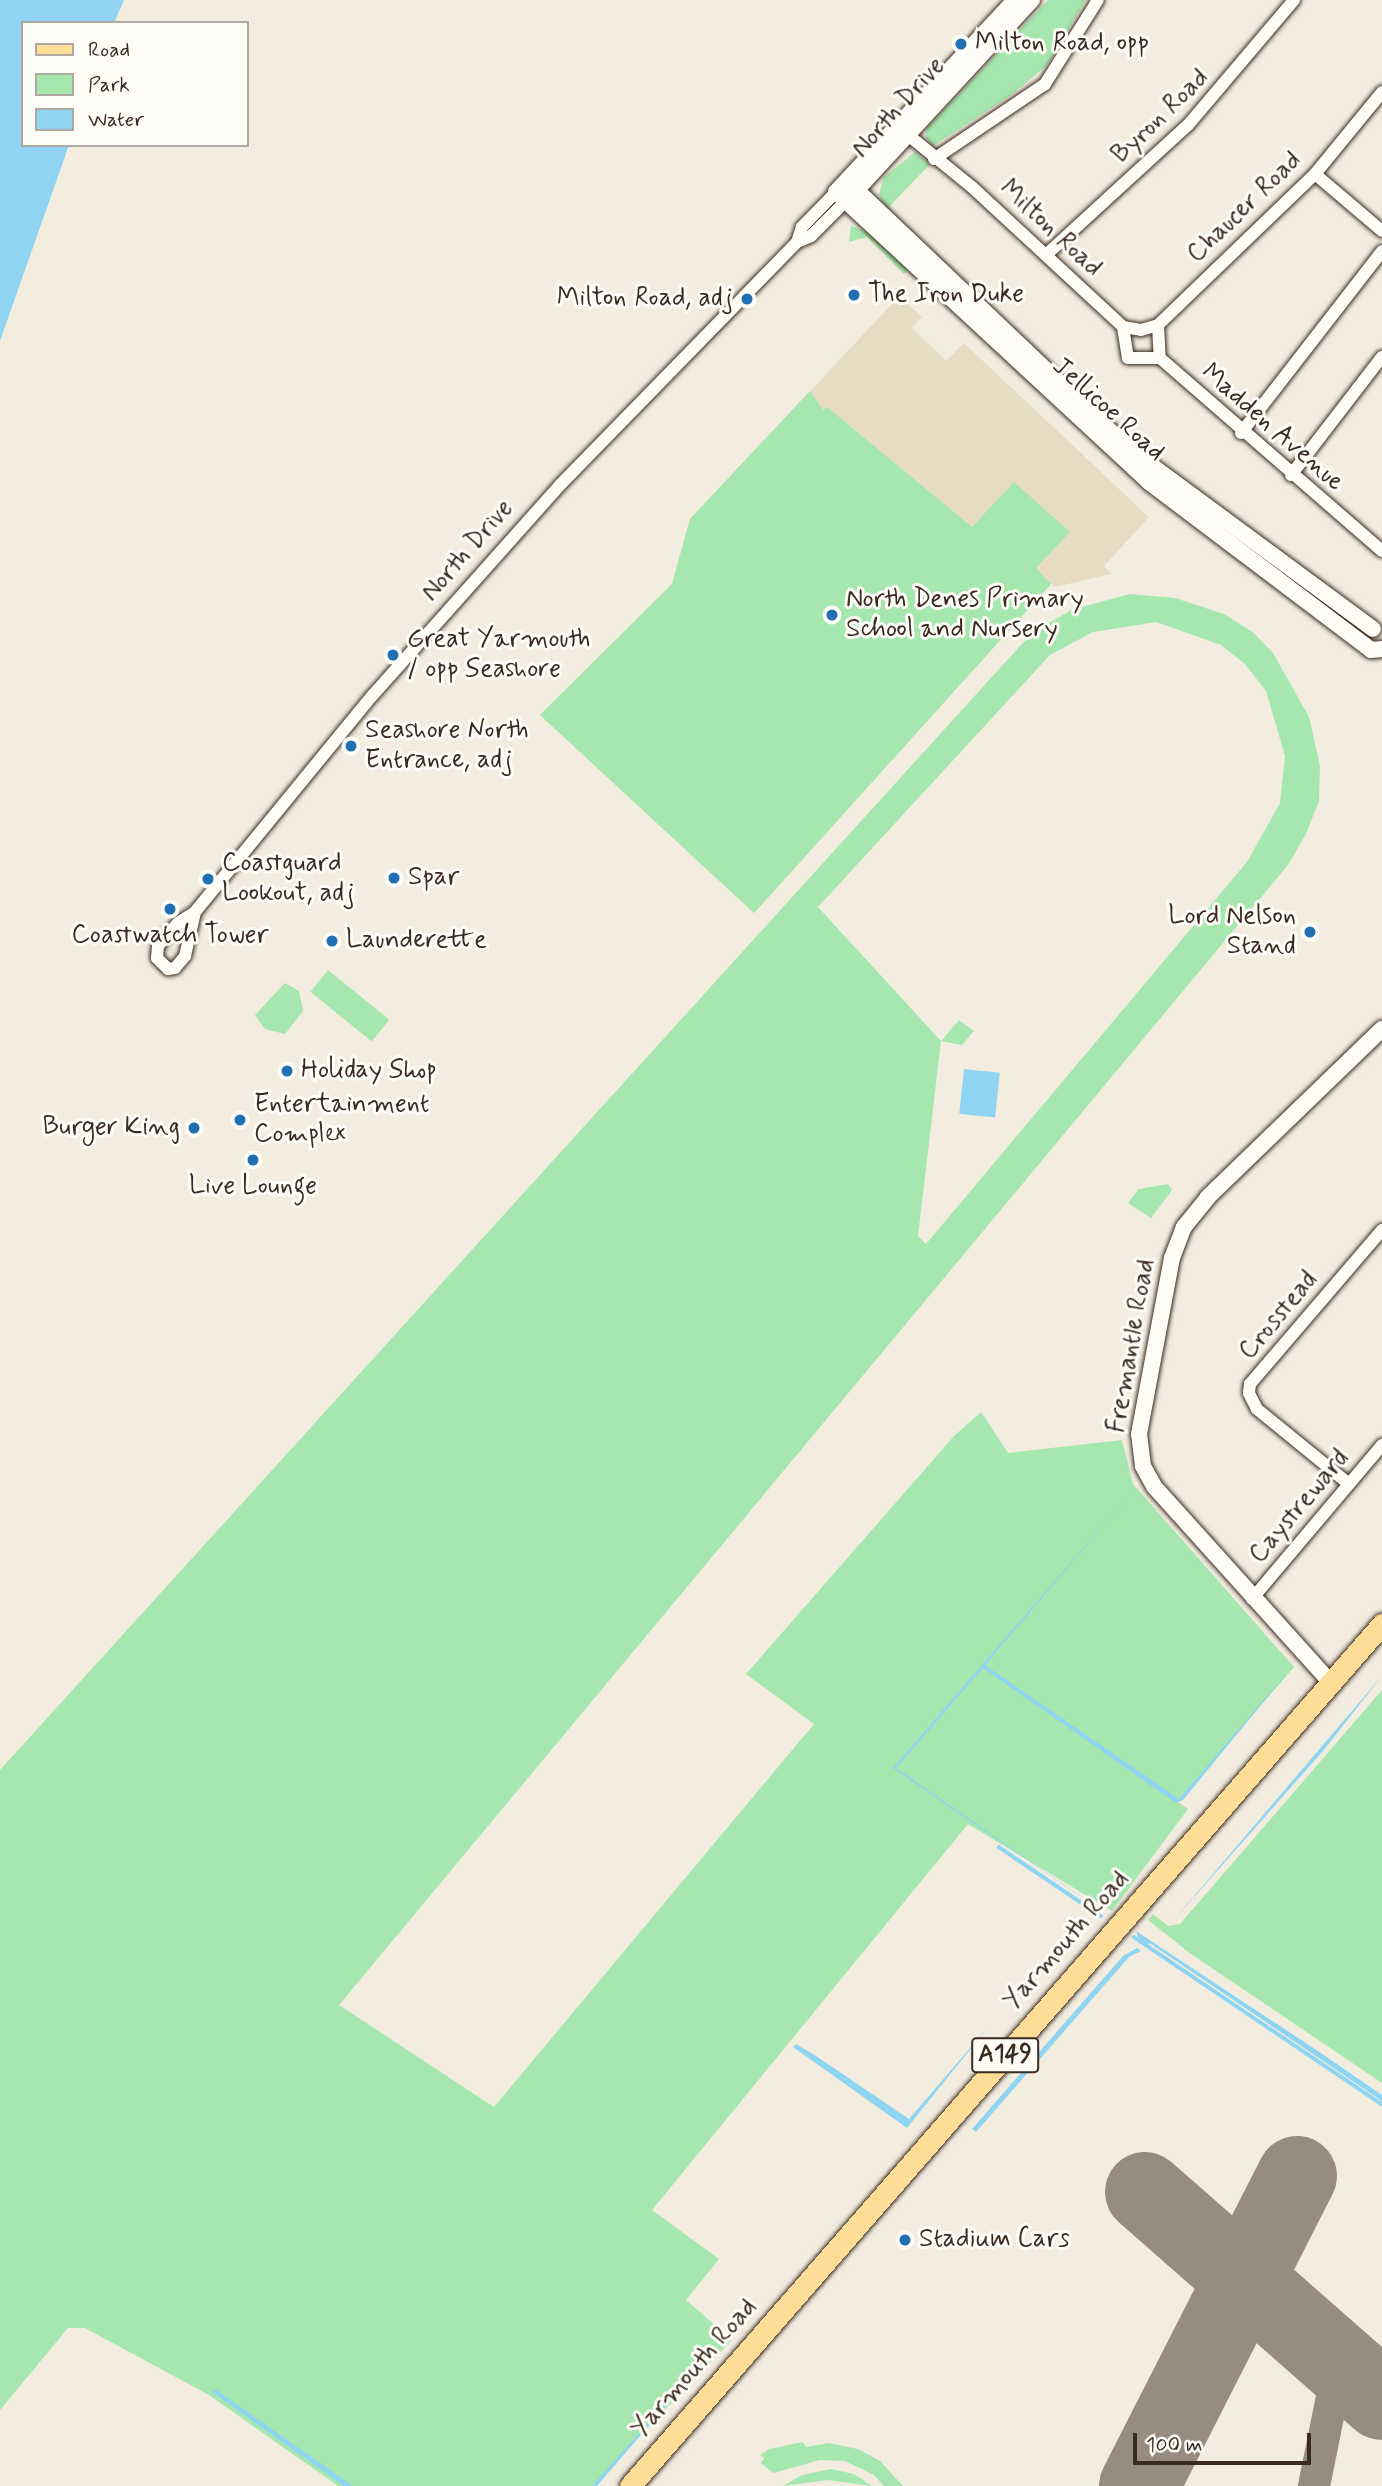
<!DOCTYPE html>
<html>
<head>
<meta charset="utf-8">
<style>
	body { margin:0 }
	#map { position:relative; width:1382px; height:2486px; overflow:hidden; background:#f3ede0; font-family:Mynerve,sans-serif }
	div>[style] { position:absolute }
	.built>* { inset:0; background:#e8dbc4 }
	.green>* { inset:0; background:#a6e7b0; transform-origin:0 0 }
	.water>* { inset:0; background:#8fd4f1; transform-origin:0 0 }
	.stream>* { height:3.5px; margin:-1.75px; padding:0 1.75px; transform-origin:1.75px; border-radius:1.75px; background:#8fd4f1 }
	.taxiway>* { height:32px; margin:-16px; padding:0 16px; transform-origin:16px; border-radius:16px; background:#978c7f }
	.runway>* { height:80px; margin:-40px; padding:0 40px; transform-origin:40px; border-radius:40px; background:#978c7f }
	.roads { filter:drop-shadow(0 0 2px #3b2a1e) drop-shadow(0 0 2px #3b2a1e) }
	.minor>* { height:12px; margin:-6px; padding:0 6px; transform-origin:6px; border-radius:6px; background:#fdfcf7 }
	.tertiary>* { height:16px; margin:-8px; padding:0 8px; transform-origin:8px; border-radius:8px; background:#fdfcf7 }
	.primary>* { height:21px; margin:-10.5px; padding:0 10.5px; transform-origin:10.5px; border-radius:10.5px; background:#fedd96 }
	.dots>* { width:19px; height:19px; translate:-50% -50%; box-sizing:border-box; border:4px solid #fdfcf7; border-radius:50% }
	span { translate:-50% -50%; white-space:nowrap; text-align:center; line-height:1.15; -webkit-text-stroke:6px #fdfcf7; paint-order:stroke }
	.shield-label span { padding:2px 5px; background:#fdfcf7; border:2px solid; border-radius:5px; -webkit-text-stroke-width:0 }
	.shield-label { font-size:24px; color:#3b2a1e; font-weight:700 }
	.poi-label { font-size:26px; color:#3b2a1e }
	.left { translate:0 -50%; text-align:left }
	.right { translate:-100% -50%; text-align:right }
	.street-label { font-size:26px; color:#3b2a1e }
	.legend { position:absolute; left:21px; top:21px; width:228px; height:126px; box-sizing:border-box; background:#fdfcf7; border:2px solid #afa8a0; margin:0; padding:9px 12px; list-style:none; font-size:21px; color:#3b2a1e }
	.legend li { display:flex; align-items:center; gap:14px; height:35px }
	.legend b { width:35px; border:2px solid #afa8a0 }
	.scale { position:absolute; left:1133px; top:2433px; width:178px; height:32px; box-sizing:border-box; border:4px solid #3b2a1e; border-top:0; padding-left:9px; font-size:21px; line-height:24px; white-space:nowrap; color:#3b2a1e; -webkit-text-stroke:5px #fdfcf7; paint-order:stroke }
</style>
</head>
<body>
<div id="map">
	<div class="built">
		<div style="clip-path:polygon(906px 302px,922px 317px,912px 328px,946px 361px,964px 343px,1149px 517px,1104px 566px,1111px 574px,1055px 587px,1051px 584px,754px 913px,540px 715px,672px 584px,690px 519px,892px 304px)"></div>
	</div>
	<div class="green">
		<div style="clip-path:polygon(1048px 0,1086px 0,1046px 66px,1014px 93px,933px 146px,926px 138px,926px 129px)"></div>
		<div style="clip-path:polygon(915px 152px,930px 164px,887px 209px,879px 195px,883px 178px)"></div>
		<div style="clip-path:polygon(851px 226px,869px 232px,908px 270px,904px 274px,867px 237px,849px 242px)"></div>
		<div style="clip-path:polygon(810px 391px,823px 410px,827px 407px,972px 527px,1014px 482px,1070px 532px,1036px 568px,1051px 584px,754px 913px,540px 715px,672px 584px,690px 519px)"></div>
		<div style="clip-path:polygon(evenodd,1130px 594px,1175px 598px,1224px 614px,1254px 633px,1273px 653px,1309px 717px,1320px 766px,1319px 801px,1306px 834px,1288px 865px,339px 2005px,494px 2107px,814px 1724px,746px 1674px,954px 1436px,981px 1412px,1008px 1453px,1122px 1440px,1133px 1484px,1294px 1667px,1178px 1802px,1188px 1809px,1112px 1911px,968px 1824px,652px 2210px,719px 2259px,686px 2300px,732px 2340px,592px 2486px,338px 2486px,209px 2395px,85px 2328px,68px 2328px,0 2410px,0 1770px,1020px 646px,1039px 628px,1074px 609px,1130px 594px,1156px 622px,1221px 645px,1245px 664px,1266px 691px,1285px 756px,1280px 803px,1247px 862px,926px 1244px,918px 1236px,941px 1041px,962px 1045px,974px 1031px,959px 1020px,941px 1041px,818px 907px,1050px 655px,1093px 632px,1156px 622px)"></div>
		<div style="left:328px;top:970px;width:79px;height:28px;rotate:39deg"></div>
		<div style="clip-path:polygon(285px 983px,299px 991px,303px 1011px,285px 1034px,265px 1029px,255px 1015px)"></div>
		<div style="clip-path:polygon(1168px 1184px,1172px 1190px,1151px 1218px,1128px 1203px,1139px 1189px)"></div>
		<div style="clip-path:polygon(1382px 1690px,1382px 2083px,1191px 1954px,1148px 1920px,1153px 1914px,1168px 1926px,1180px 1924px)"></div>
		<div style="clip-path:polygon(803px 2442px,806px 2447px,829px 2443px,858px 2449px,880px 2461px,903px 2486px,884px 2486px,874px 2475px,845px 2461px,820px 2460px,773px 2473px,761px 2463px,764px 2458px,760px 2455px,769px 2449px)"></div>
		<div style="clip-path:polygon(831px 2469px,854px 2474px,872px 2486px,828px 2480px,783px 2486px,802px 2475px)"></div>
	</div>
	<div class="water">
		<div style="clip-path:polygon(0 0,124px 0,114px 23px,23px 23px,23px 145px,69px 145px,0 341px)"></div>
		<div style="left:964px;top:1069px;width:36px;height:45px;rotate:6deg"></div>
		<div style="clip-path:polygon(1136px 1487px,985px 1665px,1179px 1799px,1292px 1667px,1183px 1800px,1176px 1803px,983px 1668px,896px 1768px,1109px 1916px,893px 1768px)"></div>
		<div style="clip-path:polygon(1382px 1676px,1323px 1751px,1172px 1922px,1322px 1746px)"></div>
		<div style="clip-path:polygon(1136px 1931px,1318px 2051px,1382px 2095px,1382px 2101px,1151px 1944px,1140px 1943px)"></div>
		<div style="clip-path:polygon(1137px 1948px,1141px 1951px,1129px 1957px,976px 2132px,972px 2129px,1123px 1956px)"></div>
		<div style="clip-path:polygon(989px 2026px,907px 2128px,793px 2047px,796px 2044px,816px 2056px,909px 2119px)"></div>
		<div style="clip-path:polygon(723px 2339px,597px 2486px,592px 2486px,610px 2466px)"></div>
		<div style="clip-path:polygon(215px 2389px,353px 2486px,344px 2486px,212px 2392px)"></div>
	</div>
	<div class="stream">
		<div style="left:999px;top:1847px;width:123px;rotate:34.1deg"></div>
		<div style="left:1134px;top:1937px;width:299px;rotate:34deg"></div>
	</div>
	<div class="taxiway">
		<div style="left:1314px;top:2486px;width:126px;rotate:-78.6deg"></div>
	</div>
	<div class="runway">
		<div style="left:1145px;top:2192px;width:315px;rotate:41.3deg"></div>
		<div style="left:1139px;top:2486px;width:348px;rotate:-63deg"></div>
	</div>
	<div class="roads">
		<div class="minor">
			<div style="left:902px;top:130px;width:90px;rotate:39.2deg"></div>
			<div style="left:972px;top:187px;width:206px;rotate:42.8deg"></div>
			<div style="left:1123px;top:327px;width:31px;rotate:81deg"></div>
			<div style="left:1128px;top:358px;width:32px"></div>
			<div style="left:934px;top:159px;width:134px;rotate:-34deg"></div>
			<div style="left:1045px;top:84px;width:99px;rotate:-57.8deg"></div>
			<div style="left:1315px;top:174px;width:88px;rotate:40.4deg"></div>
			<div style="left:797px;top:242px;width:15px;rotate:-23deg"></div>
			<div style="left:811px;top:236px;width:49px;rotate:-45deg"></div>
			<div style="left:1047px;top:254px;width:191px;rotate:-42.5deg"></div>
			<div style="left:1188px;top:125px;width:164px;rotate:-49.7deg"></div>
			<div style="left:1158px;top:325px;width:33px;rotate:87deg"></div>
			<div style="left:1160px;top:358px;width:294px;rotate:41deg"></div>
			<div style="left:1123px;top:327px;width:18px;rotate:9deg"></div>
			<div style="left:1141px;top:330px;width:18px;rotate:-16deg"></div>
			<div style="left:1158px;top:325px;width:218px;rotate:-43.9deg"></div>
			<div style="left:1315px;top:174px;width:106px;rotate:-50.7deg"></div>
			<div style="left:1241px;top:433px;width:230px;rotate:-52.2deg"></div>
			<div style="left:1291px;top:475px;width:149px;rotate:-52.4deg"></div>
			<div style="left:195px;top:912px;width:20px;rotate:147deg"></div>
			<div style="left:178px;top:923px;width:30px;rotate:131deg"></div>
			<div style="left:158px;top:946px;width:12px;rotate:95deg"></div>
			<div style="left:157px;top:958px;width:16px;rotate:45deg"></div>
			<div style="left:168px;top:969px;width:7px;rotate:-8deg"></div>
			<div style="left:175px;top:968px;width:16px;rotate:-50deg"></div>
			<div style="left:185px;top:956px;width:45px;rotate:-77.2deg"></div>
			<div style="left:195px;top:912px;width:279px;rotate:-50.7deg"></div>
			<div style="left:372px;top:696px;width:283px;rotate:-48.3deg"></div>
			<div style="left:560px;top:485px;width:339px;rotate:-45.7deg"></div>
			<div style="left:797px;top:242px;width:16px;rotate:-72deg"></div>
			<div style="left:802px;top:227px;width:49px;rotate:-45.8deg"></div>
			<div style="left:1349px;top:1484px;width:119px;rotate:-140.8deg"></div>
			<div style="left:1257px;top:1409px;width:18px;rotate:-117deg"></div>
			<div style="left:1249px;top:1393px;width:9px;rotate:-84deg"></div>
			<div style="left:1250px;top:1384px;width:203px;rotate:-49.4deg"></div>
			<div style="left:1252px;top:1599px;width:202px;rotate:-49.8deg"></div>
		</div>
		<div class="tertiary">
			<div style="left:1015px;top:0;width:262px;rotate:133deg"></div>
			<div style="left:836px;top:192px;width:427px;rotate:42.8deg"></div>
			<div style="left:1149px;top:482px;width:278px;rotate:37.1deg"></div>
			<div style="left:1371px;top:650px;width:11px;rotate:-5deg"></div>
			<div style="left:847px;top:181px;width:394px;rotate:43.5deg"></div>
			<div style="left:1133px;top:452px;width:298px;rotate:36.4deg"></div>
			<div style="left:851px;top:196px;width:267px;rotate:-47.3deg"></div>
			<div style="left:1332px;top:1684px;width:266px;rotate:-132deg"></div>
			<div style="left:1154px;top:1486px;width:23px;rotate:-119deg"></div>
			<div style="left:1143px;top:1466px;width:32px;rotate:-97deg"></div>
			<div style="left:1139px;top:1434px;width:179px;rotate:-79.4deg"></div>
			<div style="left:1172px;top:1258px;width:33px;rotate:-69deg"></div>
			<div style="left:1184px;top:1227px;width:38px;rotate:-51deg"></div>
			<div style="left:1208px;top:1197px;width:242px;rotate:-44deg"></div>
		</div>
		<div class="primary">
			<div style="left:630px;top:2486px;width:1144px;rotate:-48.9deg"></div>
		</div>
	</div>
	<div class="dots">
		<div style="left:961px;top:44px;background:#1f6fb2"></div>
		<div style="left:854px;top:295px;background:#1f6fb2"></div>
		<div style="left:747px;top:299px;background:#1f6fb2"></div>
		<div style="left:832px;top:615px;background:#1f6fb2"></div>
		<div style="left:393px;top:655px;background:#1f6fb2"></div>
		<div style="left:351px;top:746px;background:#1f6fb2"></div>
		<div style="left:394px;top:878px;background:#1f6fb2"></div>
		<div style="left:208px;top:879px;background:#1f6fb2"></div>
		<div style="left:170px;top:909px;background:#1f6fb2"></div>
		<div style="left:1310px;top:932px;background:#1f6fb2"></div>
		<div style="left:332px;top:941px;background:#1f6fb2"></div>
		<div style="left:287px;top:1071px;background:#1f6fb2"></div>
		<div style="left:240px;top:1120px;background:#1f6fb2"></div>
		<div style="left:194px;top:1128px;background:#1f6fb2"></div>
		<div style="left:253px;top:1160px;background:#1f6fb2"></div>
		<div style="left:905px;top:2240px;background:#1f6fb2"></div>
	</div>
	<div class="shield-label">
		<span style="left:1005px;top:2055px">A149</span>
	</div>
	<div class="poi-label">
		<span class="left" style="left:975px;top:44px">Milton Road, opp</span>
		<span class="left" style="left:868px;top:295px">The Iron Duke</span>
		<span class="right" style="left:733px;top:299px">Milton Road, adj</span>
		<span class="left" style="left:846px;top:615px">North Denes Primary<br>School and Nursery</span>
		<span class="left" style="left:407px;top:655px">Great Yarmouth<br>/ opp Seashore</span>
		<span class="left" style="left:365px;top:746px">Seashore North<br>Entrance, adj</span>
		<span class="left" style="left:222px;top:879px">Coastguard<br>Lookout, adj</span>
		<span class="left" style="left:408px;top:878px">Spar</span>
		<span class="right" style="left:1296px;top:932px">Lord Nelson<br>Stand</span>
		<span style="left:170px;top:936px">Coastwatch Tower</span>
		<span class="left" style="left:346px;top:941px">Launderette</span>
		<span class="left" style="left:301px;top:1071px">Holiday Shop</span>
		<span class="left" style="left:254px;top:1120px">Entertainment<br>Complex</span>
		<span class="right" style="left:180px;top:1128px">Burger King</span>
		<span style="left:253px;top:1187px">Live Lounge</span>
		<span class="left" style="left:919px;top:2240px">Stadium Cars</span>
	</div>
	<div class="street-label">
		<span style="left:899px;top:108px;rotate:-48deg">North Drive</span>
		<span style="left:1161px;top:117px;rotate:-44deg">Byron Road</span>
		<span style="left:1245px;top:208px;rotate:-44deg">Chaucer Road</span>
		<span style="left:1050px;top:229px;rotate:43deg">Milton Road</span>
		<span style="left:1108px;top:410px;rotate:42deg">Jellicoe Road</span>
		<span style="left:1272px;top:428px;rotate:41deg">Madden Avenue</span>
		<span style="left:468px;top:551px;rotate:-49deg">North Drive</span>
		<span style="left:1279px;top:1316px;rotate:-50deg">Crosstead</span>
		<span style="left:1132px;top:1346px;rotate:-80deg">Fremantle Road</span>
		<span style="left:1300px;top:1507px;rotate:-50deg">Caystreward</span>
		<span style="left:1067px;top:1941px;rotate:-49deg">Yarmouth Road</span>
		<span style="left:695px;top:2369px;rotate:-49deg">Yarmouth Road</span>
	</div>
	<ul class="legend">
	<li><b style="height:9px;background:#fedd96"></b>Road</li>
	<li><b style="height:19px;background:#a6e7b0"></b>Park</li>
	<li><b style="height:19px;background:#8fd4f1"></b>Water</li>
	</ul>
	<div class="scale">100 m</div>
</div>
</body>
</html>
